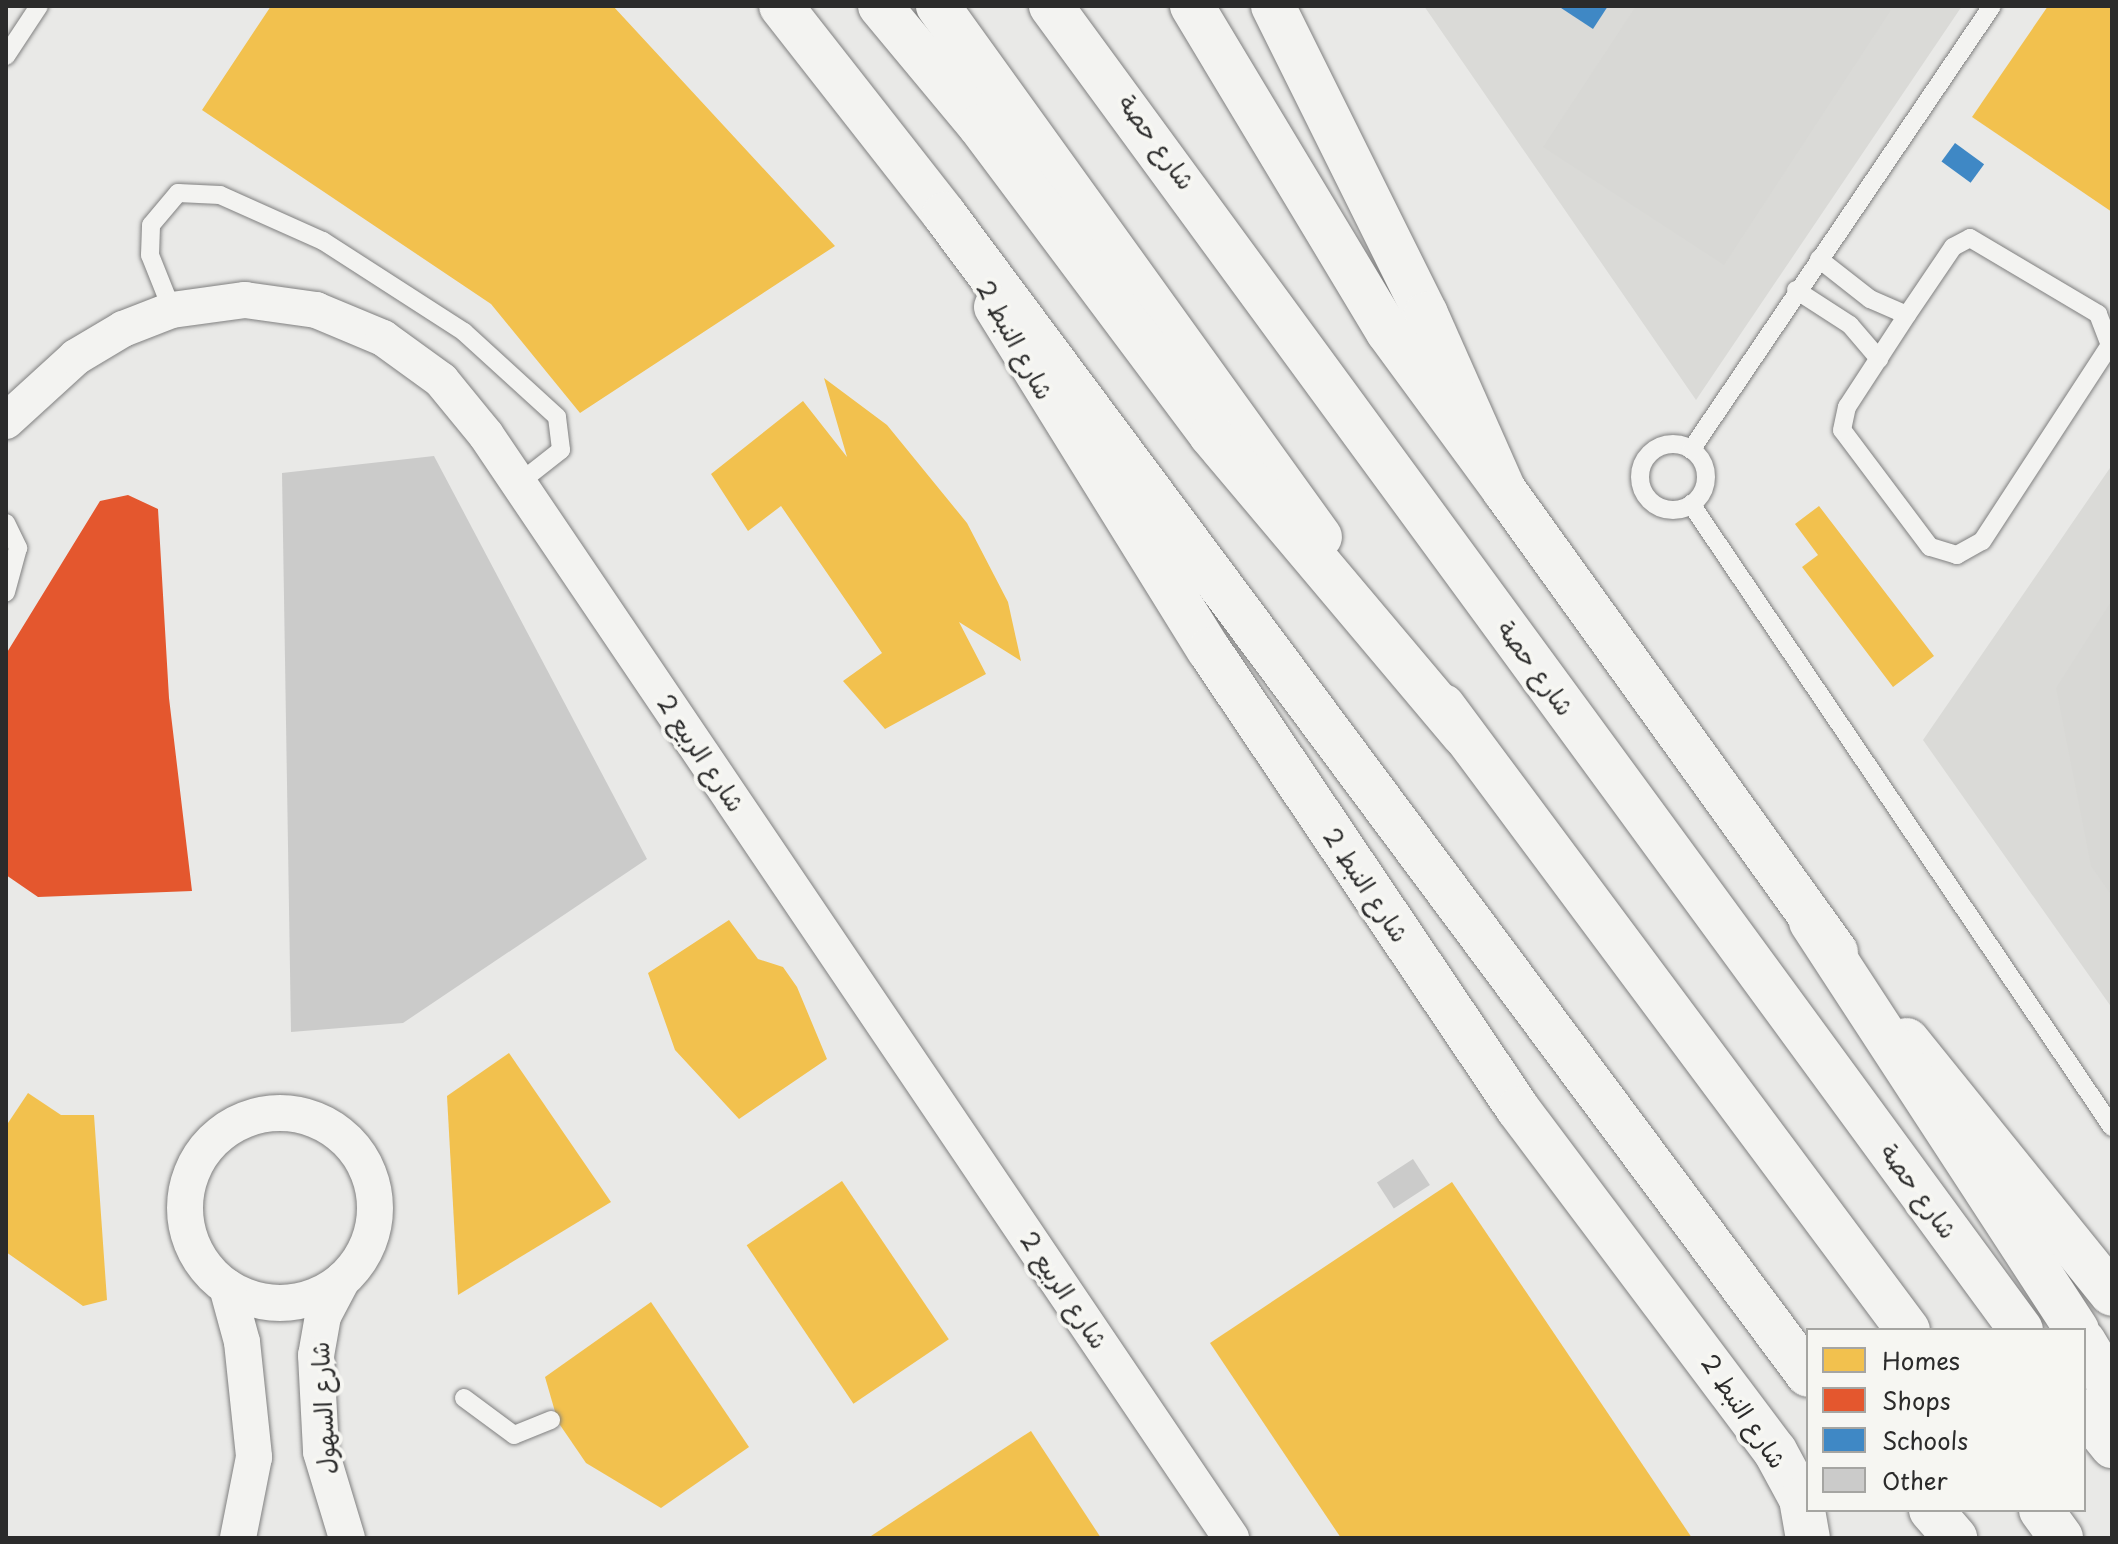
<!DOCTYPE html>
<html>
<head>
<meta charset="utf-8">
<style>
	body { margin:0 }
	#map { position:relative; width:2118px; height:1544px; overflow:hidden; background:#e9e9e7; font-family:"Playpen Sans","Playpen Sans Arabic",sans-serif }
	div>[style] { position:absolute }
	.built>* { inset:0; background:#dadad7 }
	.green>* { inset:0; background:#d8d8d5 }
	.homes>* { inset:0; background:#f2c14e; transform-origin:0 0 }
	.shops>* { inset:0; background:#e4572e }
	.schools>* { inset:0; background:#3f88c5; transform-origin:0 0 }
	.building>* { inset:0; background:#cbcbca; transform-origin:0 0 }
	.roads { filter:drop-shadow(0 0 2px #808080) drop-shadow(0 0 2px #808080) }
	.service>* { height:18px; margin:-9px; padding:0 9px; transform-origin:9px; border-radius:9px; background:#f3f3f1 }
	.service>.ring { margin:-9px; padding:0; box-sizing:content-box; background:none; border:18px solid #f3f3f1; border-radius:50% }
	.minor>* { height:36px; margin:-18px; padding:0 18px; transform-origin:18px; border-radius:18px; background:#f3f3f1 }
	.minor>.ring { margin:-18px; padding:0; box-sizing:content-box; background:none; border:36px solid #f3f3f1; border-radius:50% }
	.tertiary>* { height:44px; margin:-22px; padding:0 22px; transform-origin:22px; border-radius:22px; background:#f3f3f1 }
	.secondary>* { height:44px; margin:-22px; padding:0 22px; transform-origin:22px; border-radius:22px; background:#f3f3f1 }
	.primary>* { height:44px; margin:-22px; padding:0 22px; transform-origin:22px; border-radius:22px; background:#f3f3f1 }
	.motorway>* { height:44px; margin:-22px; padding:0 22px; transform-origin:22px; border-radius:22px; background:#f3f3f1 }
	span { translate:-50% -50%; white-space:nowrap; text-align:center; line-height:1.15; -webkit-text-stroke:8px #f6f6f2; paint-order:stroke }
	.street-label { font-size:24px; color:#2b2b2b }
	.frame { position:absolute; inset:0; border:8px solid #2b2b2b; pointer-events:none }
	.legend { position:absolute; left:1806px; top:1328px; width:280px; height:184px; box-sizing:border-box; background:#f6f6f2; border:2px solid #a5a5a2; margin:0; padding:10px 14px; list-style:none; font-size:24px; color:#2b2b2b }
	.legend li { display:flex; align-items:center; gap:16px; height:40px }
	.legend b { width:40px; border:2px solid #a5a5a2 }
</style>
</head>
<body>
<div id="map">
	<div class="built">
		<div style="clip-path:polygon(1424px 6px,1962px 6px,1696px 400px)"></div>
		<div style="clip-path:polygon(2112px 465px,2112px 1008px,1923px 740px)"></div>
	</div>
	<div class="green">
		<div style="clip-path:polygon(1636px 6px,1891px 10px,1724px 265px,1543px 147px)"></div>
		<div style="clip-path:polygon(2112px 600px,2112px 896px,2091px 866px,2056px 688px)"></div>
	</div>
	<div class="homes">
		<div style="clip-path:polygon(271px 6px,613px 6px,835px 246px,580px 413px,491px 304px,202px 110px)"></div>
		<div style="clip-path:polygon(2048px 6px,2112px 6px,2112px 212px,1972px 117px)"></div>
		<div style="clip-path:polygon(824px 378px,887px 425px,967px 523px,1008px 602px,1021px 661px,959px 622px,986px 674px,885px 729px,843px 681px,882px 653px,781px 506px,748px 531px,711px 474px,803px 401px,847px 457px)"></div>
		<div style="clip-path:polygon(1819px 506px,1934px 656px,1893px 687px,1802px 567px,1818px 555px,1795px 524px)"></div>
		<div style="clip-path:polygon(729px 920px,758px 959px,783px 967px,797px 987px,827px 1059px,739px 1119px,675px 1050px,648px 973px)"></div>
		<div style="clip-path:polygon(509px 1053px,611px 1202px,458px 1295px,447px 1096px)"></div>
		<div style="clip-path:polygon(28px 1093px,61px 1115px,94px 1115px,107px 1300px,83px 1306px,6px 1252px,6px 1126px)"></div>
		<div style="left:842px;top:1181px;width:191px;height:115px;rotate:56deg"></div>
		<div style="clip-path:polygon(1452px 1182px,1692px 1538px,1341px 1538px,1275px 1440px,1210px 1343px)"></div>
		<div style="clip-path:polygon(651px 1302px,749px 1447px,661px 1508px,586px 1463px,558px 1422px,545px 1377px)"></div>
		<div style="clip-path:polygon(1031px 1431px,1101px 1538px,868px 1538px,1020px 1438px)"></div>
	</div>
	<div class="shops">
		<div style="clip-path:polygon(128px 495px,158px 509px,169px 698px,192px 891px,38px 897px,6px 875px,6px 654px,100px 501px)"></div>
	</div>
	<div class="schools">
		<div style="clip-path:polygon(1558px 6px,1608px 6px,1593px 29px)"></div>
		<div style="left:1955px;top:143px;width:36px;height:23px;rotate:36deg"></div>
	</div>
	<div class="building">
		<div style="clip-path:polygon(434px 456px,647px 859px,403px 1023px,291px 1032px,282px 473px)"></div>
		<div style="left:1413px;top:1159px;width:31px;height:43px;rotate:57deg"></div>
	</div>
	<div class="roads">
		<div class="service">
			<div style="left:6px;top:56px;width:60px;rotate:-56.6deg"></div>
			<div style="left:1970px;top:238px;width:149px;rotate:30.7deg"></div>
			<div style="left:2098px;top:314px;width:33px;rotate:69deg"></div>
			<div style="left:2110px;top:345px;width:234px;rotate:123.1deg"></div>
			<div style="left:1982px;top:541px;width:29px;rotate:151deg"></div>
			<div style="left:1957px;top:555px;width:28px;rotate:-163deg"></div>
			<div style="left:1930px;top:547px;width:146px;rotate:-126.9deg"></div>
			<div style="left:1842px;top:430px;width:24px;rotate:-78deg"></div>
			<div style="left:1847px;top:407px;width:110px;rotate:-56.9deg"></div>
			<div style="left:1907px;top:315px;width:82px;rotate:-55.9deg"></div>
			<div style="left:1953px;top:247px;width:19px;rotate:-28deg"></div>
			<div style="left:1819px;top:259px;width:65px;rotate:38.1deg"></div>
			<div style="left:1870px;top:299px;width:40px;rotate:23.4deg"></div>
			<div style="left:1796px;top:290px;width:64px;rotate:32.9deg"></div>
			<div style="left:1850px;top:325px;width:45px;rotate:49.5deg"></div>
			<div style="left:172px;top:310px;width:59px;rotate:-111.8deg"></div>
			<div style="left:150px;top:255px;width:30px;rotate:-88deg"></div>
			<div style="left:151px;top:225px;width:42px;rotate:-49.8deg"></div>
			<div style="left:178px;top:193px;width:42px;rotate:2.7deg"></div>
			<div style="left:220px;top:195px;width:113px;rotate:24.1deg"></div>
			<div style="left:323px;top:241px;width:168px;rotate:32.8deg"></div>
			<div style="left:464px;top:332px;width:126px;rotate:42.4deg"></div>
			<div style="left:557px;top:417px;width:33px;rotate:83deg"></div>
			<div style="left:561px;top:450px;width:53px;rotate:141.8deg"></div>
			<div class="ring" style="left:1640px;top:444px;width:48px;height:48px"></div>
			<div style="left:1691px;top:450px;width:536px;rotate:-55.87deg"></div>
			<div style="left:1691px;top:504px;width:752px;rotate:55.95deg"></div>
			<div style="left:6px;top:523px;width:28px;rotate:64deg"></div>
			<div style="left:18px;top:548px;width:46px;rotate:105.3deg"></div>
			<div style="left:464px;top:1398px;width:62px;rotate:36.5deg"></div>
			<div style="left:514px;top:1435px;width:40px;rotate:-22deg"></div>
		</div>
		<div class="minor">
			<div style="left:6px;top:421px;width:95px;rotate:-42.4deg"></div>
			<div style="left:76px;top:357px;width:55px;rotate:-30.8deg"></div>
			<div style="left:123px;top:329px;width:53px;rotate:-21.2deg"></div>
			<div style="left:172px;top:310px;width:74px;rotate:-7.8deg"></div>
			<div style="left:245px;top:300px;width:72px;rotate:8deg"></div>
			<div style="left:316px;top:310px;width:73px;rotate:22.7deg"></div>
			<div style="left:383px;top:338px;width:72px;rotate:35.9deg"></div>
			<div style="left:441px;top:380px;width:71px;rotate:50.7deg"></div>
			<div style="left:486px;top:435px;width:1331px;rotate:55.96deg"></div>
			<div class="ring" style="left:185px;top:1113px;width:154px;height:154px"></div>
			<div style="left:342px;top:1280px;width:41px;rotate:117.8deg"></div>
			<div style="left:323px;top:1316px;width:40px;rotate:100deg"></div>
			<div style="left:316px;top:1355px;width:97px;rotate:87deg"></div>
			<div style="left:321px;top:1452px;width:90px;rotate:73.2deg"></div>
			<div style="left:227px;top:1287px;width:57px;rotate:74.7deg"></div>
			<div style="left:242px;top:1342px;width:116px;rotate:84deg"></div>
			<div style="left:254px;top:1457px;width:83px;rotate:101.2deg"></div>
		</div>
		<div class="tertiary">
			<div style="left:996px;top:307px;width:404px;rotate:58.2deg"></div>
			<div style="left:1209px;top:650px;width:553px;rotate:56.05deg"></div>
			<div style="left:1518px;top:1109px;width:428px;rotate:53.1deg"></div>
			<div style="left:1775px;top:1451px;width:55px;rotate:61.6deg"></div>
			<div style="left:1801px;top:1499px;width:40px;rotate:80deg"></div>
		</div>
		<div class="secondary">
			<div style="left:781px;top:6px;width:264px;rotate:51.9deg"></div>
			<div style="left:944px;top:214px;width:1447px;rotate:53.34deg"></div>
			<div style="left:1273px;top:6px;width:344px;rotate:63.6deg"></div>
			<div style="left:1426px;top:314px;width:193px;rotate:66.1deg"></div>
			<div style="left:1504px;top:490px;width:569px;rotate:54.3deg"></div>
			<div style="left:1907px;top:1040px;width:326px;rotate:51.1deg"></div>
			<div style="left:1931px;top:1510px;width:37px;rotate:49deg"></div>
		</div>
		<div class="primary">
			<div style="left:938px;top:6px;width:654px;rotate:54.27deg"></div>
			<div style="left:1051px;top:6px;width:1641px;rotate:53.77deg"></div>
			<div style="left:1443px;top:706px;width:778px;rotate:53.31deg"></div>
			<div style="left:1811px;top:922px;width:487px;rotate:56.9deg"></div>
			<div style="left:2084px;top:1342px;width:55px;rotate:59.2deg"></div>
			<div style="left:2084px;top:1411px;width:45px;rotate:51.3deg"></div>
			<div style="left:2041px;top:1510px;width:34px;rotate:54deg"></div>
		</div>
		<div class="motorway">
			<div style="left:880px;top:6px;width:156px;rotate:50.2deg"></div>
			<div style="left:980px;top:126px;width:386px;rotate:53.2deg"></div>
			<div style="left:1211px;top:435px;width:392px;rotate:49.9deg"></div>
			<div style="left:1192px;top:6px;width:380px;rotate:59deg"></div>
			<div style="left:1388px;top:332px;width:196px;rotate:53.7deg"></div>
		</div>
	</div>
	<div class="street-label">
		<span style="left:1157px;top:142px;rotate:54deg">شارع حصة</span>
		<span style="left:1015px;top:340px;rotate:61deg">شارع النبط 2</span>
		<span style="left:1536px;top:668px;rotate:54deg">شارع حصة</span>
		<span style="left:701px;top:753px;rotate:56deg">شارع الربيع 2</span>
		<span style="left:1366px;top:885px;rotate:56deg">شارع النبط 2</span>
		<span style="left:1919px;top:1191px;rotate:54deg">شارع حصة</span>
		<span style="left:1064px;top:1290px;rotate:56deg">شارع الربيع 2</span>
		<span style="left:323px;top:1408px;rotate:-93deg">شارع السهول</span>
		<span style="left:1744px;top:1411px;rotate:56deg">شارع النبط 2</span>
	</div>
	<div class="frame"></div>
	<ul class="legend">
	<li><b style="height:22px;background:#f2c14e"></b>Homes</li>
	<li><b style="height:22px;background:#e4572e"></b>Shops</li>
	<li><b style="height:22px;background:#3f88c5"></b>Schools</li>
	<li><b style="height:22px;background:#cbcbca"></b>Other</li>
	</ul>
</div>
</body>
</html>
